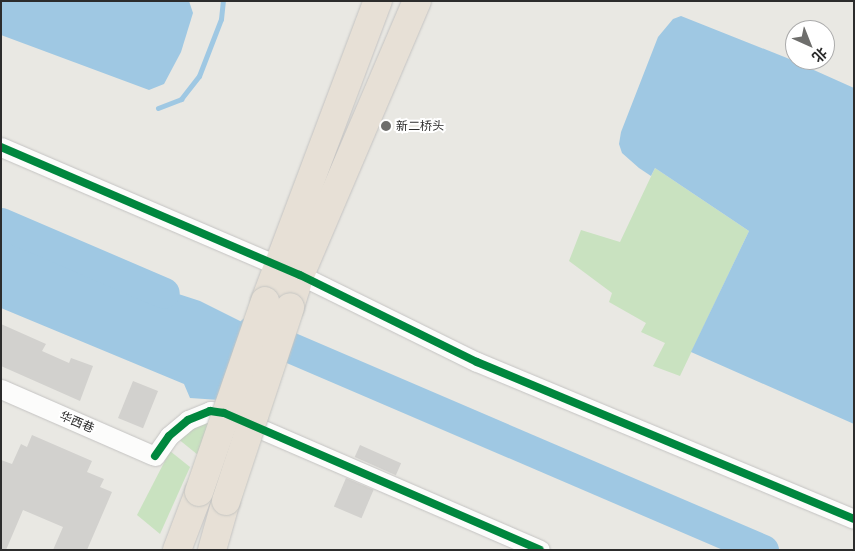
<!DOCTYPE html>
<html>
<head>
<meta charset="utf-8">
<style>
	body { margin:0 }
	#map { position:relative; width:855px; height:551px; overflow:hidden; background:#e9e8e3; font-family:Barlow,"Noto Sans SC",sans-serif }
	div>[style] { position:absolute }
	.green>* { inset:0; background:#c9e2c0 }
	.water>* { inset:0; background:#9fc8e3 }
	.stream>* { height:5px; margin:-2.5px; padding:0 2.5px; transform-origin:2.5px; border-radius:2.5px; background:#9fc8e3 }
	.river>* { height:31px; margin:-15.5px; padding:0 15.5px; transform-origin:15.5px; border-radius:15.5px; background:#9fc8e3 }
	.building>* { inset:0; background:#d2d1ce; transform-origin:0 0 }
	.roads { filter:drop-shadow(0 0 1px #c4c3c2) drop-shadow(0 0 1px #c4c3c2) }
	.minor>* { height:19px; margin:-9.5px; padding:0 9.5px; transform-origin:9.5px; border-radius:9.5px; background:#fcfcfb }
	.highway>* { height:28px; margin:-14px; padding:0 14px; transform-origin:14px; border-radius:14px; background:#e7e0d6 }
	.bridges { filter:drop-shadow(0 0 1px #c5c5c2) drop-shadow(0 0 1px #c5c5c2) }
	.highway-bridge>* { height:28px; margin:-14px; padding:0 14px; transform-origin:14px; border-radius:14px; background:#e7e0d6 }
	.cycleway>* { height:8px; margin:-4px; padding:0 4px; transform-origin:4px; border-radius:4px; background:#00873e }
	.dots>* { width:14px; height:14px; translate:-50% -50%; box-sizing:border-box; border:2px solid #fff; border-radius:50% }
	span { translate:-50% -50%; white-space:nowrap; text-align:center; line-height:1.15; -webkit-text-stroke:4px #fff; paint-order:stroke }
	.poi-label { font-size:12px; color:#2c2c2c }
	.left { translate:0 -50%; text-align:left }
	.street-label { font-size:12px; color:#2c2c2c }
	.frame { position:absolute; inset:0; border:2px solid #2c2c2c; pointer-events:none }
	.north { position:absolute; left:785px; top:20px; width:50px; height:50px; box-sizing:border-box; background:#fff; border:1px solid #ababab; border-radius:50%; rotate:136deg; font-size:14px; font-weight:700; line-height:20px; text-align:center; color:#2c2c2c }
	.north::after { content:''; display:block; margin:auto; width:18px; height:22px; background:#6e6e6c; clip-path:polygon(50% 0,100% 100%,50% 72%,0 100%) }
</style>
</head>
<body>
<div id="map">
	<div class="green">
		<div style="clip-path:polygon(655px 168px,749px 231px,680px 376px,653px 366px,665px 343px,641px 332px,646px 323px,609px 302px,612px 293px,569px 261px,581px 230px,620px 242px)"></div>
		<div style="clip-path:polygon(211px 416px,198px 455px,177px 438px)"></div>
		<div style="clip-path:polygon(170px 451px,190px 467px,160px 534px,137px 515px)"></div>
	</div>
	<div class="water">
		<div style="clip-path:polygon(1px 1px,189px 1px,193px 13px,181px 52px,164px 84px,149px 90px,1px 35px)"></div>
		<div style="clip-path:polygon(681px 16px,787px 58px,854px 88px,854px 424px,691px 352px,749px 231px,655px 168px,651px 176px,639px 168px,622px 153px,619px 144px,621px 132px,658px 37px,673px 19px)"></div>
		<div style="clip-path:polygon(1px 222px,70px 251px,77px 261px,200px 301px,258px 330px,234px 401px,190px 398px,184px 384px,1px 308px)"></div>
	</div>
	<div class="stream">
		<div style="left:158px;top:108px;width:25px;rotate:-21deg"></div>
		<div style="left:181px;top:99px;width:29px;rotate:-52deg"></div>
		<div style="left:199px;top:76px;width:61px;rotate:-68.9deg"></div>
		<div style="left:221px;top:19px;width:18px;rotate:-84deg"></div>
	</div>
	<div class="river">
		<div style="left:1px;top:223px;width:177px;rotate:23.2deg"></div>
		<div style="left:252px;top:331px;width:556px;rotate:23.2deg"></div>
	</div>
	<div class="building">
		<div style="clip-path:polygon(1px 324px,46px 344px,42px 351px,69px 363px,71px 358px,93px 366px,80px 401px,1px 366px)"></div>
		<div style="left:133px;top:381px;width:27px;height:40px;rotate:22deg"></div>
		<div style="clip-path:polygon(32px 435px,92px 461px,87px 472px,104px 479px,100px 487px,112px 492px,87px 550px,53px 550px,63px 527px,23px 510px,6px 550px,1px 550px,1px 460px,12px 464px,21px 444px,27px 447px)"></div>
		<div style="left:360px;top:445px;width:45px;height:13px;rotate:24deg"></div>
		<div style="left:346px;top:478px;width:30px;height:31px;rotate:23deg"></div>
	</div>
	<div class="roads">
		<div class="minor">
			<div style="left:1px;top:147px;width:325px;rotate:23.2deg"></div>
			<div style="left:300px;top:275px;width:197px;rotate:26.2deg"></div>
			<div style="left:477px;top:362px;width:408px;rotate:22.6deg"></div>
			<div style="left:1px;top:389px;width:165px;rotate:23.6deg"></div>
			<div style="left:155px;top:456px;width:24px;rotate:-55deg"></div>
			<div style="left:169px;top:436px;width:25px;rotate:-40deg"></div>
			<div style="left:188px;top:420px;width:24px;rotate:-22deg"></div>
			<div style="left:210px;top:411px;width:14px;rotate:8deg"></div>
			<div style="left:224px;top:413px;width:344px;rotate:23.4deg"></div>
		</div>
		<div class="highway">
			<div style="left:265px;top:301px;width:321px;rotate:-69.4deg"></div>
			<div style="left:290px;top:307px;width:34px;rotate:-73deg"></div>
			<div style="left:300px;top:275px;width:298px;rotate:-66.9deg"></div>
			<div style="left:177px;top:550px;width:62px;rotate:-69.2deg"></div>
			<div style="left:212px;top:550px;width:51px;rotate:-74.1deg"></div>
		</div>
	</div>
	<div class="bridges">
		<div class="highway-bridge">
			<div style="left:199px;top:492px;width:202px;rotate:-70.9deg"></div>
			<div style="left:226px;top:501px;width:204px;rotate:-71.7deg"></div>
		</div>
	</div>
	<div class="cycleway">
		<div style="left:1px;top:147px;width:325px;rotate:23.2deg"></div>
		<div style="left:300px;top:275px;width:197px;rotate:26.2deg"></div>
		<div style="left:477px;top:362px;width:408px;rotate:22.6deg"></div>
		<div style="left:155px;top:456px;width:24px;rotate:-55deg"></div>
		<div style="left:169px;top:436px;width:25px;rotate:-40deg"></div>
		<div style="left:188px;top:420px;width:24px;rotate:-22deg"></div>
		<div style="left:210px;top:411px;width:14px;rotate:8deg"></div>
		<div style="left:224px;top:413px;width:344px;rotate:23.4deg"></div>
	</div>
	<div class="dots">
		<div style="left:386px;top:126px;background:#6e6e6c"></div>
	</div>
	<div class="poi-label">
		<span class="left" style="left:396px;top:126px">新二桥头</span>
	</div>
	<div class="street-label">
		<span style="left:77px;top:422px;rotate:23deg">华西巷</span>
	</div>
	<div class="frame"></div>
	<div class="north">北</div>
</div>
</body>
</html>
